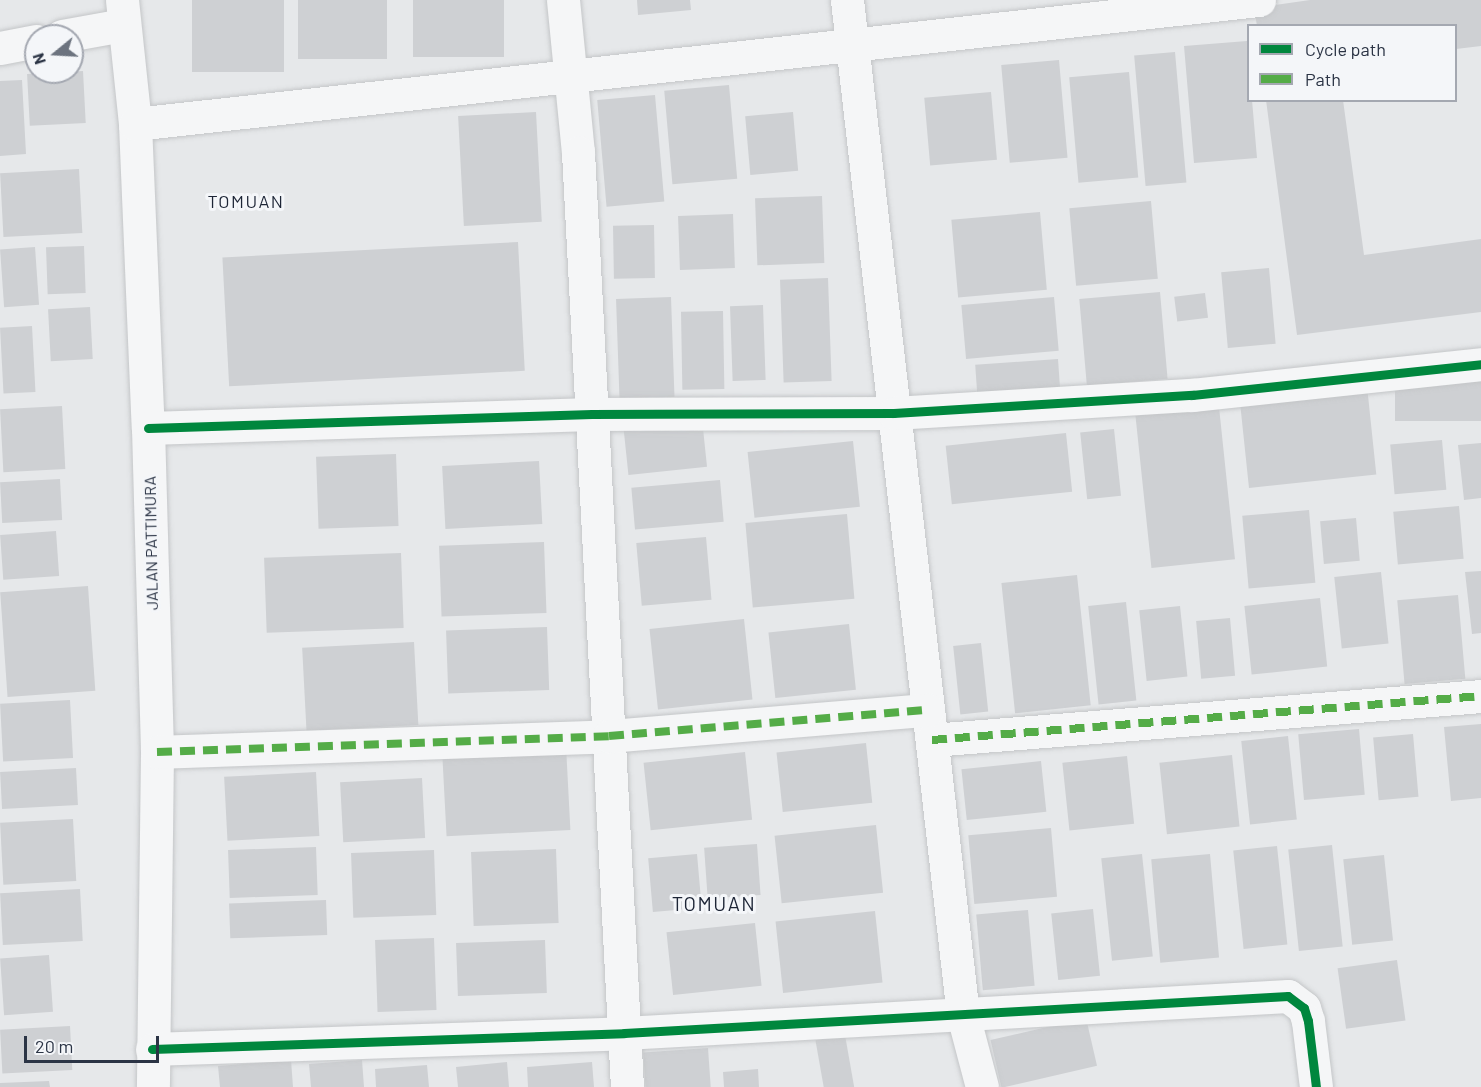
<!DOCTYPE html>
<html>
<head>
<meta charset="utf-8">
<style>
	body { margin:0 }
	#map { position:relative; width:1481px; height:1087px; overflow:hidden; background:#e6e8ea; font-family:Barlow,sans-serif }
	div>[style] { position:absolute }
	.building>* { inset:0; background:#ced0d3; transform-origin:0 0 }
	.roads { filter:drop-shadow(0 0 2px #c4c6c8) drop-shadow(0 0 2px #c4c6c8) }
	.minor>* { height:33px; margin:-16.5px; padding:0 16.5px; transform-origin:16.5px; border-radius:16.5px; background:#f5f6f7 }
	.quiet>* { height:8px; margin-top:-4px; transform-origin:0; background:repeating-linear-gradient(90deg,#54ac47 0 15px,transparent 0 23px) }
	.cycleway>* { height:9px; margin:-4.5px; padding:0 4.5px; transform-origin:4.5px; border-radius:4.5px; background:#00873e }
	span { translate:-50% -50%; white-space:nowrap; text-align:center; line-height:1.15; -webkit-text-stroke:6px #f4f6f9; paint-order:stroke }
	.street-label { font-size:16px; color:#2b3445 }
	.neighbourhood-label { font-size:18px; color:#1d2536; letter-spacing:1.5px }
	.quarter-label { font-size:20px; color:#1d2536; letter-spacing:1.5px }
	.legend { position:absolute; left:1247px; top:24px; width:210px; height:78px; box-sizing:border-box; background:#f4f6f9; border:2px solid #a4a8b1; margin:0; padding:8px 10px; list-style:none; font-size:18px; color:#2b3445 }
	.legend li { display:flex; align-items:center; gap:12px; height:30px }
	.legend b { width:30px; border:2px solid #a4a8b1 }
	.north { position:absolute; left:24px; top:24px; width:60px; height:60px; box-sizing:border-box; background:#f4f6f9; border:2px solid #a4a8b1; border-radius:50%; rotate:252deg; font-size:16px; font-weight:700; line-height:24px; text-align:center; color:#2b3445 }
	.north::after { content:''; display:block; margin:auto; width:21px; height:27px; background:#6c737f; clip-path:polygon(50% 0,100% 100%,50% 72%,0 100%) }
	.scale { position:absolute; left:24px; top:1036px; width:135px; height:27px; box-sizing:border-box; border:3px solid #2b3445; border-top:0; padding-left:8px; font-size:18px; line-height:21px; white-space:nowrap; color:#2b3445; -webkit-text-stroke:4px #f4f6f9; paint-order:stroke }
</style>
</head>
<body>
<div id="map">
	<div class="building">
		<div style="left:192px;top:0;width:92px;height:72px"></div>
		<div style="left:298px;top:0;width:89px;height:59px"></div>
		<div style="left:413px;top:0;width:91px;height:57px"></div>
		<div style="clip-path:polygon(637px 0,690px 0,691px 10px,638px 15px)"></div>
		<div style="clip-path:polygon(1310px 0,1481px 0,1481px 46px,1456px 49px,1456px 26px,1257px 26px,1254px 8px)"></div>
		<div style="clip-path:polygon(1247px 41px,1248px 100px,1252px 100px,1257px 158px,1194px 163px,1184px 46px)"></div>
		<div style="left:1175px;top:52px;width:131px;height:41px;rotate:85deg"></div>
		<div style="left:1059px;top:60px;width:98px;height:58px;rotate:85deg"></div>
		<div style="left:83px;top:71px;width:52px;height:56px;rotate:87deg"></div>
		<div style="left:1129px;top:72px;width:106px;height:60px;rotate:85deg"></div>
		<div style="clip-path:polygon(22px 80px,26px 154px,0 156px,0 81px)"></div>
		<div style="left:729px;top:85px;width:94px;height:65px;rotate:85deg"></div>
		<div style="left:991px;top:92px;width:68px;height:67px;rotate:85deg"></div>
		<div style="left:655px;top:95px;width:107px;height:58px;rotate:85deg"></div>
		<div style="clip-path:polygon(1266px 100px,1343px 100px,1364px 255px,1481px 239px,1481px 312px,1297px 335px)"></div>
		<div style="left:536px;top:112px;width:110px;height:78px;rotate:87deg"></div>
		<div style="left:793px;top:112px;width:59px;height:48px;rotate:85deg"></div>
		<div style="left:79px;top:169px;width:64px;height:79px;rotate:87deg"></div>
		<div style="left:822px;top:196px;width:67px;height:67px;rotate:88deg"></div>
		<div style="left:1151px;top:201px;width:78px;height:82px;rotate:85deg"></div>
		<div style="left:1040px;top:212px;width:78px;height:89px;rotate:85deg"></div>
		<div style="left:733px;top:214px;width:54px;height:55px;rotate:88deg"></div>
		<div style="left:654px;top:225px;width:53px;height:41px;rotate:89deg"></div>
		<div style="left:518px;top:242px;width:129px;height:296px;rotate:87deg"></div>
		<div style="left:84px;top:246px;width:47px;height:38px;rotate:88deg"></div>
		<div style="left:35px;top:247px;width:58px;height:35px;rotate:86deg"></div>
		<div style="left:1269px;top:268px;width:76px;height:48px;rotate:85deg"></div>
		<div style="left:828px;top:278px;width:103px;height:48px;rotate:88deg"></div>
		<div style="left:1160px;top:292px;width:87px;height:81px;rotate:85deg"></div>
		<div style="left:1205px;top:293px;width:25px;height:31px;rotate:83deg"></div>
		<div style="left:671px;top:297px;width:100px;height:55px;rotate:88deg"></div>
		<div style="left:1054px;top:297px;width:54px;height:93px;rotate:85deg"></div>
		<div style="left:763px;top:305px;width:75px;height:33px;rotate:88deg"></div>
		<div style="left:90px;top:307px;width:52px;height:42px;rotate:87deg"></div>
		<div style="left:723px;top:311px;width:78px;height:42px;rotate:89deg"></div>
		<div style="left:32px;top:326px;width:66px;height:32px;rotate:87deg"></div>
		<div style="left:1058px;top:359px;width:31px;height:83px;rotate:86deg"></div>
		<div style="left:1481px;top:376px;width:45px;height:86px;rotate:90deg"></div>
		<div style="left:1367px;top:386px;width:89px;height:128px;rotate:84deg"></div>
		<div style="left:62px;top:406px;width:63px;height:62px;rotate:87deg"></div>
		<div style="left:1219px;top:407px;width:153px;height:84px;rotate:84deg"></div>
		<div style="left:702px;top:419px;width:48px;height:79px;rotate:84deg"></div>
		<div style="left:1114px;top:429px;width:67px;height:34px;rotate:84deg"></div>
		<div style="left:1066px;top:433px;width:59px;height:121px;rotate:84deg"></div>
		<div style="left:1442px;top:440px;width:50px;height:52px;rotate:85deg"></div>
		<div style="left:853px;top:441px;width:66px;height:106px;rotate:84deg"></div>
		<div style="clip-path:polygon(1481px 443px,1481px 498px,1464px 500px,1458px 445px)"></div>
		<div style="left:396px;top:454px;width:72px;height:80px;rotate:88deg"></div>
		<div style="left:539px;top:461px;width:63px;height:97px;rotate:87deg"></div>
		<div style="left:60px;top:479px;width:41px;height:60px;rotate:87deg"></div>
		<div style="left:720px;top:480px;width:42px;height:89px;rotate:85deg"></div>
		<div style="left:1459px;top:506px;width:53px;height:66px;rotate:85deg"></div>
		<div style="left:1309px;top:510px;width:73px;height:67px;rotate:85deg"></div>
		<div style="left:847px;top:514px;width:85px;height:102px;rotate:85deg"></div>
		<div style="left:1356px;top:518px;width:43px;height:36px;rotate:85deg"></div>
		<div style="left:56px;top:531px;width:45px;height:56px;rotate:86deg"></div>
		<div style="left:706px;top:537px;width:63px;height:70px;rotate:85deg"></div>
		<div style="left:544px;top:542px;width:71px;height:105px;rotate:88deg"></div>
		<div style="left:401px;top:553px;width:75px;height:137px;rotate:88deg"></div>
		<div style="clip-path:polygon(1481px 571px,1481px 633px,1472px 634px,1465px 572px)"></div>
		<div style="left:1381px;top:572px;width:72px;height:47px;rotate:84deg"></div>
		<div style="left:1077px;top:575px;width:131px;height:76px;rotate:84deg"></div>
		<div style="left:88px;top:586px;width:105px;height:88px;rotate:86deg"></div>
		<div style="left:1458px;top:595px;width:84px;height:61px;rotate:85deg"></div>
		<div style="left:1320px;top:598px;width:69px;height:76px;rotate:84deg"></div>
		<div style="left:1126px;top:602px;width:99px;height:38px;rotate:84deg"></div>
		<div style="left:1180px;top:606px;width:71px;height:41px;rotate:84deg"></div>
		<div style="left:1230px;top:618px;width:58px;height:34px;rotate:85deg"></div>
		<div style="left:744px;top:619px;width:81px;height:95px;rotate:84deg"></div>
		<div style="left:849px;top:624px;width:66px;height:81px;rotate:84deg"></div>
		<div style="left:547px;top:627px;width:63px;height:101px;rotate:88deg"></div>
		<div style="left:414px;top:642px;width:83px;height:112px;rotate:87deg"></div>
		<div style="left:981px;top:643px;width:69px;height:28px;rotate:84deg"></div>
		<div style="left:70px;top:700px;width:58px;height:70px;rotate:87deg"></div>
		<div style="clip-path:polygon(1481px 724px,1481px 798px,1451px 801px,1444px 727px)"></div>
		<div style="left:1359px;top:729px;width:66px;height:61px;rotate:85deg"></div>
		<div style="left:1413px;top:734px;width:63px;height:40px;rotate:85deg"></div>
		<div style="left:1288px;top:736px;width:84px;height:47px;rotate:84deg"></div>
		<div style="left:866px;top:743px;width:60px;height:90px;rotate:84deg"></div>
		<div style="left:566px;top:746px;width:84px;height:124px;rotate:87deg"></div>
		<div style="left:745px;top:752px;width:68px;height:102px;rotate:84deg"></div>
		<div style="left:1232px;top:755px;width:72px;height:73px;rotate:84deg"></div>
		<div style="left:1127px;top:756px;width:68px;height:65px;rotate:84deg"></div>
		<div style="left:1041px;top:761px;width:51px;height:80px;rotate:84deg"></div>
		<div style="left:76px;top:768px;width:37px;height:76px;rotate:87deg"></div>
		<div style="left:316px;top:772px;width:64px;height:92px;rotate:87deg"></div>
		<div style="left:422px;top:778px;width:60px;height:82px;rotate:87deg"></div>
		<div style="left:73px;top:819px;width:62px;height:73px;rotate:87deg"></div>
		<div style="left:876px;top:825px;width:68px;height:102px;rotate:84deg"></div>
		<div style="left:1051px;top:828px;width:69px;height:83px;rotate:85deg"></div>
		<div style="left:757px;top:844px;width:51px;height:53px;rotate:86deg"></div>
		<div style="left:1332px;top:845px;width:102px;height:44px;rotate:84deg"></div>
		<div style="left:1277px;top:846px;width:99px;height:44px;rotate:84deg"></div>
		<div style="left:316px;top:847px;width:48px;height:88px;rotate:88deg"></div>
		<div style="left:556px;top:849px;width:74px;height:85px;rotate:88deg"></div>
		<div style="left:434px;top:850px;width:65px;height:83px;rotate:88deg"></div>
		<div style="left:697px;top:854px;width:54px;height:49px;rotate:85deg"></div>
		<div style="left:1142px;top:854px;width:103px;height:41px;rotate:84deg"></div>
		<div style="left:1210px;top:854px;width:104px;height:59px;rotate:85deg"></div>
		<div style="left:1384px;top:855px;width:86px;height:41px;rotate:84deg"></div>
		<div style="left:80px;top:889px;width:52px;height:80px;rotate:87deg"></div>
		<div style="left:326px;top:900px;width:35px;height:97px;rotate:88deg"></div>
		<div style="left:1093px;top:909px;width:67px;height:42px;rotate:84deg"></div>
		<div style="left:1028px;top:910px;width:76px;height:52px;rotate:85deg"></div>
		<div style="left:875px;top:911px;width:72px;height:100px;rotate:84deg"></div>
		<div style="left:755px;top:923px;width:63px;height:89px;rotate:84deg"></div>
		<div style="left:434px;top:938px;width:72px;height:59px;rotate:88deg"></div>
		<div style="left:545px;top:940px;width:53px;height:89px;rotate:88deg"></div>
		<div style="left:49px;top:955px;width:57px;height:49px;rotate:86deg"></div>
		<div style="left:1397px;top:960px;width:61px;height:60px;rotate:82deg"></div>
		<div style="left:1086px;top:1018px;width:49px;height:98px;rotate:77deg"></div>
		<div style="left:70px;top:1026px;width:44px;height:70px;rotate:87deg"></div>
		<div style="left:845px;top:1035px;width:53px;height:30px;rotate:80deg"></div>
		<div style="left:708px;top:1048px;width:39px;height:65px;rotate:86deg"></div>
		<div style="clip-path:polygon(291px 1060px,293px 1087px,220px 1087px,218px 1066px)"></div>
		<div style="clip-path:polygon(362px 1060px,364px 1087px,311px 1087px,309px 1064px)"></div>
		<div style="clip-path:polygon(507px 1062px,509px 1087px,458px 1087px,456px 1067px)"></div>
		<div style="clip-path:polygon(592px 1062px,594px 1087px,528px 1087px,527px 1067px)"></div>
		<div style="clip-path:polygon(427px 1065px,429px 1087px,376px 1087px,375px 1069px)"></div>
		<div style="clip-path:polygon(758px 1069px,759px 1087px,724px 1087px,723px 1072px)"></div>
		<div style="clip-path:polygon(49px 1081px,50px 1087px,0 1087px,0 1083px)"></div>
	</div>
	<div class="roads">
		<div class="minor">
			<div style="left:122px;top:0;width:125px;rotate:84deg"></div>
			<div style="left:135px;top:124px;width:304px;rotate:87.6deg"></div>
			<div style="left:148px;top:428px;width:324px;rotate:88.4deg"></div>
			<div style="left:157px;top:752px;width:335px;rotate:90.7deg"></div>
			<div style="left:563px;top:0;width:153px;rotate:84.4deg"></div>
			<div style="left:578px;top:152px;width:936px;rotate:87deg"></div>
			<div style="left:847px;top:0;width:1022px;rotate:83.48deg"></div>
			<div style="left:963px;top:1015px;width:74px;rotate:75.2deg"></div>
			<div style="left:62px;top:36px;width:62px;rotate:-10.2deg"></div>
			<div style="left:0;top:48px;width:37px;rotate:-11deg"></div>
			<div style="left:135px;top:124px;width:1131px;rotate:-6.3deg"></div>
			<div style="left:148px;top:428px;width:444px;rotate:-1.8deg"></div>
			<div style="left:592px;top:414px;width:302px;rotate:-0.2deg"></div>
			<div style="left:894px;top:413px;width:299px;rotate:-3.5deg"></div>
			<div style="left:1192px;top:395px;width:291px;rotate:-6.1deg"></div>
			<div style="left:932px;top:740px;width:551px;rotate:-4.58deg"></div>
			<div style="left:157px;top:752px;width:452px;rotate:-2deg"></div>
			<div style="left:609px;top:736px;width:320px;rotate:-4.7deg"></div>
			<div style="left:152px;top:1049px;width:472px;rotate:-1.9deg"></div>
			<div style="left:624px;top:1033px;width:665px;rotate:-3.19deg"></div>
			<div style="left:1288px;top:996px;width:20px;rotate:37deg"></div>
			<div style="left:1304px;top:1008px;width:14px;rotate:73deg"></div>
			<div style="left:1308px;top:1021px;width:66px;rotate:83.1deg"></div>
		</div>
	</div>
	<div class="quiet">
		<div style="left:932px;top:740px;width:551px;rotate:-4.58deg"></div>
		<div style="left:157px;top:752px;width:452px;rotate:-2deg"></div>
		<div style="left:609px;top:736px;width:320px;rotate:-4.7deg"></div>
	</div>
	<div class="cycleway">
		<div style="left:148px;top:428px;width:444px;rotate:-1.8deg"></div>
		<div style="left:592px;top:414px;width:302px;rotate:-0.2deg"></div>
		<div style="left:894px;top:413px;width:299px;rotate:-3.5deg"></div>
		<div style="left:1192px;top:395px;width:291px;rotate:-6.1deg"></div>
		<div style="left:152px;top:1049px;width:472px;rotate:-1.9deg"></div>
		<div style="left:624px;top:1033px;width:665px;rotate:-3.19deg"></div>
		<div style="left:1288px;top:996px;width:20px;rotate:37deg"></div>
		<div style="left:1304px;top:1008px;width:14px;rotate:73deg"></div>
		<div style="left:1308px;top:1021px;width:66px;rotate:83.1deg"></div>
	</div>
	<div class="street-label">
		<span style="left:151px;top:543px;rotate:-91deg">JALAN PATTIMURA</span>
	</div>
	<div class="neighbourhood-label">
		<span style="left:246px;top:201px">TOMUAN</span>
	</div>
	<div class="quarter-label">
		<span style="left:714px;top:903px">TOMUAN</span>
	</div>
	<ul class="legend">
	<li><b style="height:8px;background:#00873e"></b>Cycle path</li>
	<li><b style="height:8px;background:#54ac47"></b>Path</li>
	</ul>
	<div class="north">N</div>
	<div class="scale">20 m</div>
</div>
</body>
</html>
